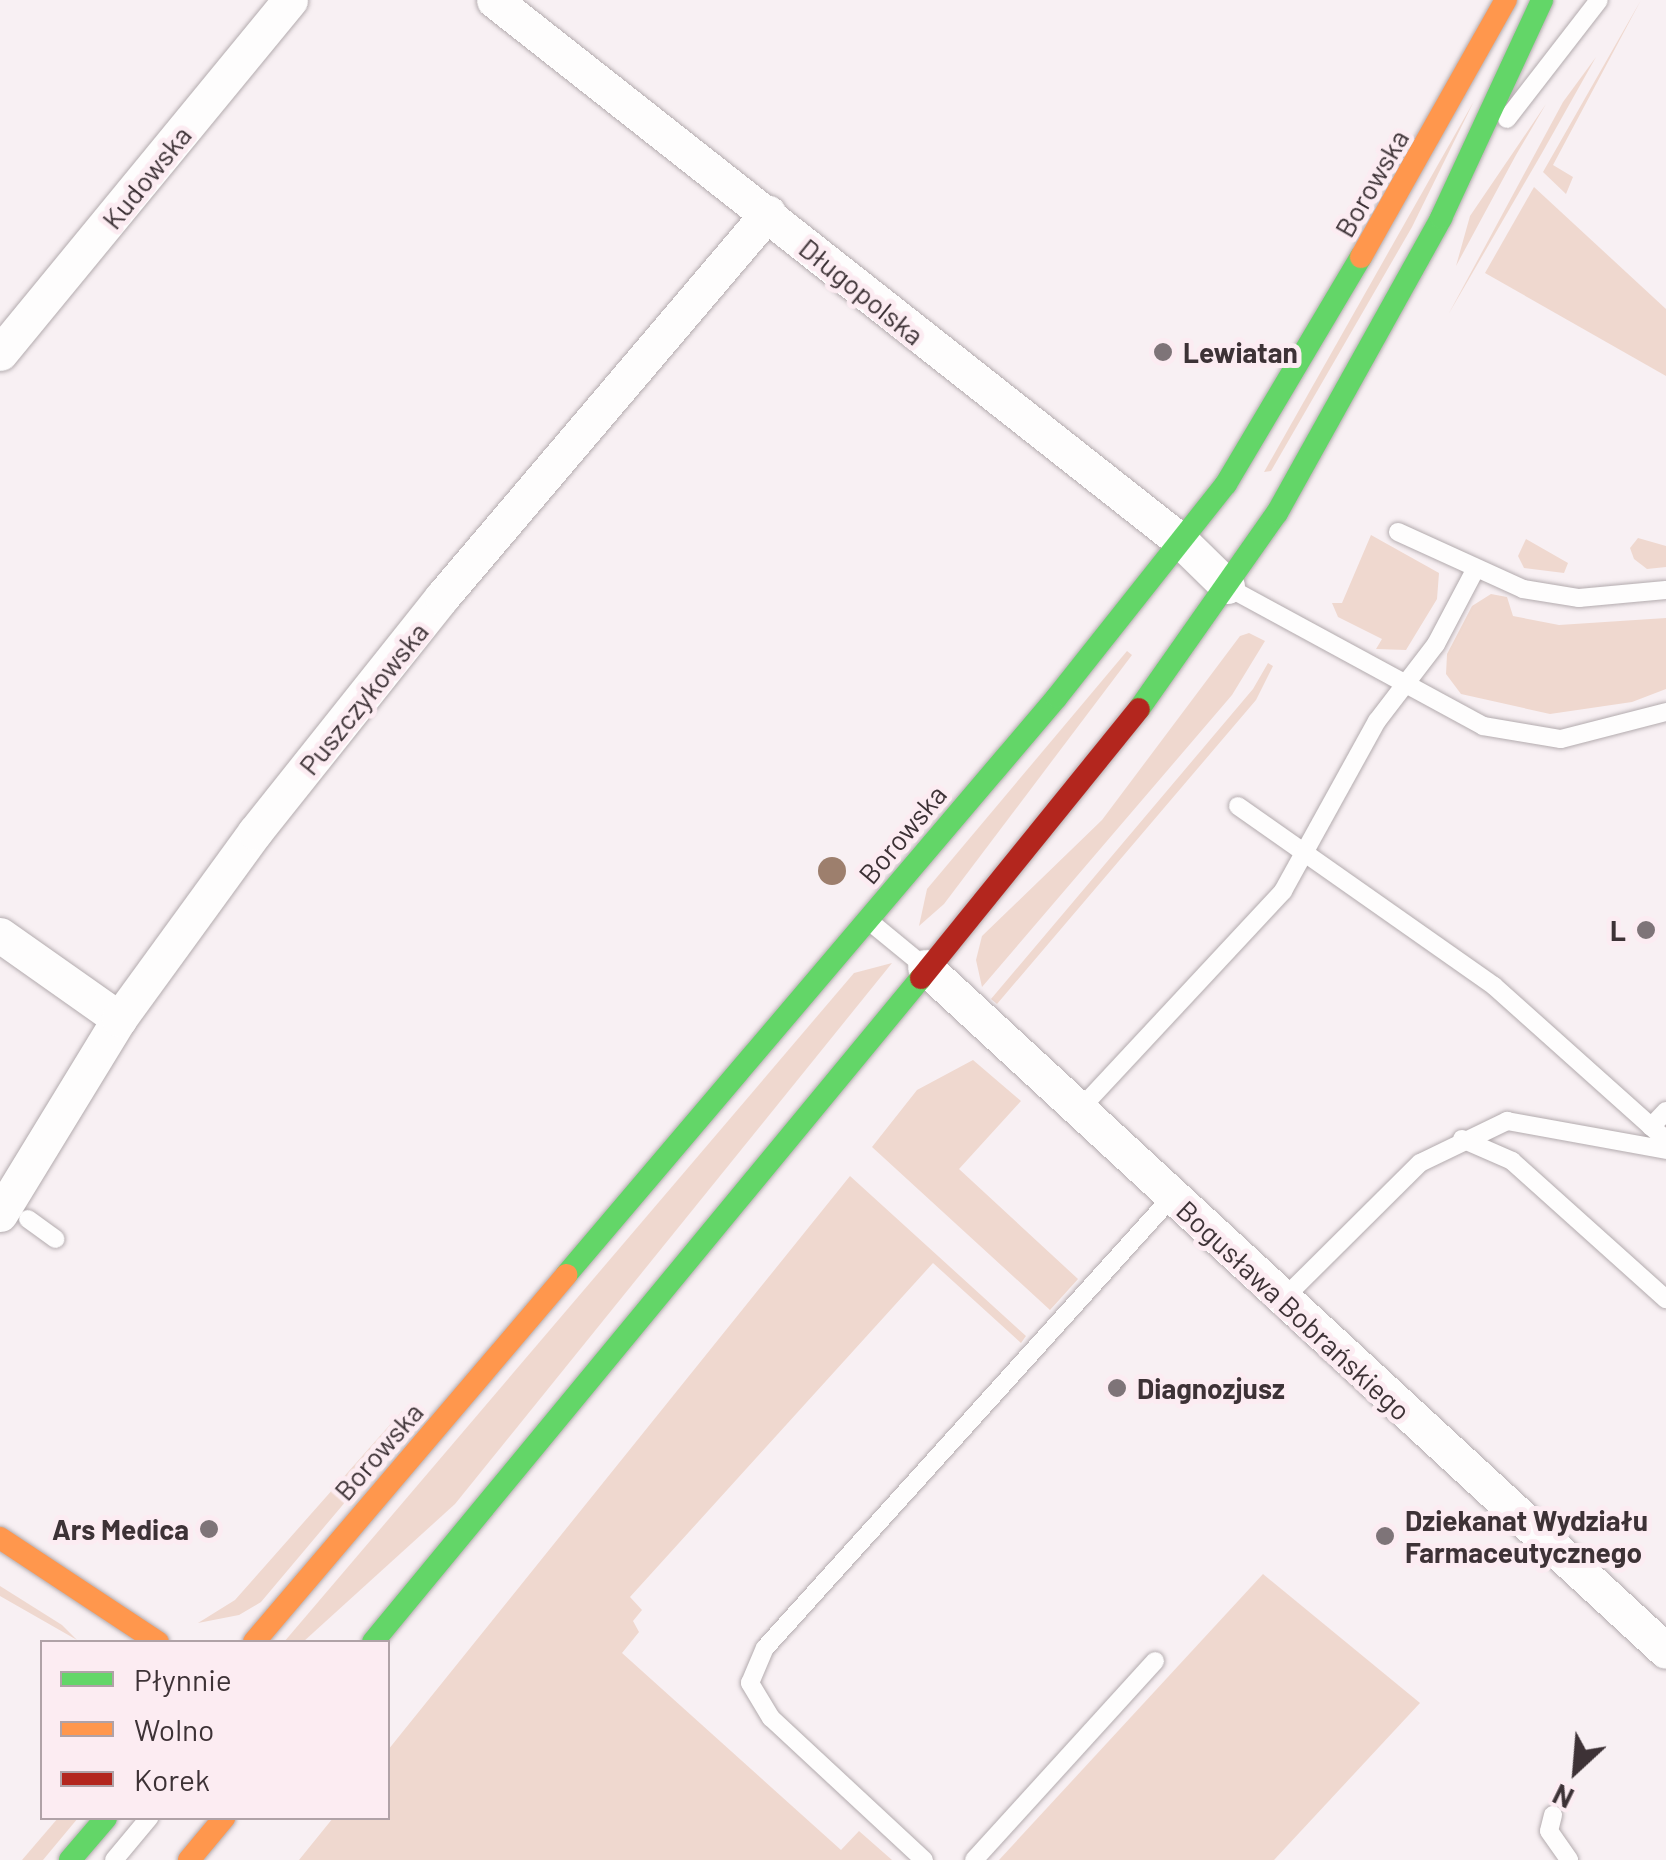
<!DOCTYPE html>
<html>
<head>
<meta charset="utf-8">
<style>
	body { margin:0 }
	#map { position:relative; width:1666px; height:1860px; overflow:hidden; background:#f8f0f3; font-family:Barlow,sans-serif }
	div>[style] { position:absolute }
	.green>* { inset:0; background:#efd8cf }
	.roads { filter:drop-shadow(0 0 2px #b3abae) drop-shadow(0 0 2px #b3abae) }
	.lane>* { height:18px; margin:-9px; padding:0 9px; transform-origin:9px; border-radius:9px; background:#fefdfd }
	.street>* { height:35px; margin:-17.5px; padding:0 17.5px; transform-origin:17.5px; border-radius:17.5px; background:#fefdfd }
	.fast>* { height:22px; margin:-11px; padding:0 11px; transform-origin:11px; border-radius:11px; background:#63d668 }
	.slow>* { height:22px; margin:-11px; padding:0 11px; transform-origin:11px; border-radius:11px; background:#ff974d }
	.jam>* { height:22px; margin:-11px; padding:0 11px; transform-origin:11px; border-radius:11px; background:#b3261e }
	.trees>* { width:28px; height:28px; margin:-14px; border-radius:50%; background:#9d7f6d }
	.dots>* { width:28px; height:28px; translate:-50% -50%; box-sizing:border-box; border:5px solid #fcecf2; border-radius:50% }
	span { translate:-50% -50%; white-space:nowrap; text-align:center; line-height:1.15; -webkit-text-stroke:10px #fcecf2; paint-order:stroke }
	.street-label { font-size:28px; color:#3d3236 }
	.poi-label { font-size:28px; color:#3d3236; font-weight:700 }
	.left { translate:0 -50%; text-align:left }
	.right { translate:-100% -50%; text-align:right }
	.legend { position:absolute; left:40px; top:1640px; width:350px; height:180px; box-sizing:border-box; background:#fcecf2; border:2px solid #b0a2a7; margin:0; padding:12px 18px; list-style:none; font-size:30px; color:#3d3236 }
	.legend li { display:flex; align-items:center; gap:20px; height:50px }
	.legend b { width:50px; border:2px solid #b0a2a7 }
	.north { position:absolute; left:1526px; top:1720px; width:100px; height:100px; -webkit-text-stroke:8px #fcecf2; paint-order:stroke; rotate:206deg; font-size:28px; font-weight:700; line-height:40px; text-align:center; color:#3d3236 }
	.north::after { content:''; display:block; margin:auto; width:35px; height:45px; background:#3d3236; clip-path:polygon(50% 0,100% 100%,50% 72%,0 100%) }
</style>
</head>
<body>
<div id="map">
	<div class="green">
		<div style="clip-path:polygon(1641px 0,1553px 165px,1573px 177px,1566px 194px,1543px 172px)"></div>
		<div style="clip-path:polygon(1596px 57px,1542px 153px,1448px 315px,1563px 102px)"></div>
		<div style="clip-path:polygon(1474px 101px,1412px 227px,1271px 471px,1264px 472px)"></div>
		<div style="clip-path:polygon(1546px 104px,1516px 155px,1456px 266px,1470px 216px)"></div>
		<div style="clip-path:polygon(1534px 187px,1666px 309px,1666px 376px,1485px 273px)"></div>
		<div style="clip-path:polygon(1371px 535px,1439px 573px,1437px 599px,1406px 650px,1376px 649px,1382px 639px,1338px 617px,1332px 603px,1342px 603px)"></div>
		<div style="clip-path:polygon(1638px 538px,1666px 546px,1666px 567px,1647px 569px,1634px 559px,1630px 548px)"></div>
		<div style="clip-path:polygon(1526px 539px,1568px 563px,1564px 573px,1524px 568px,1518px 556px)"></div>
		<div style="clip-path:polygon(1491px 594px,1507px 597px,1513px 616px,1559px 625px,1666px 618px,1666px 689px,1632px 702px,1550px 714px,1461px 694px,1446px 674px,1447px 654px,1472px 606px)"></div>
		<div style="clip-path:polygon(1249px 633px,1265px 641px,1232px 695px,982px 987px,976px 960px,982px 936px,1102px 820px,1240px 636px)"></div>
		<div style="clip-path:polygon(1127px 651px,1132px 655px,944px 904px,919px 926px,927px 889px)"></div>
		<div style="clip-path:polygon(1268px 663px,1273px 666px,1256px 700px,997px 1004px,991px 999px,1253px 689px)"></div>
		<div style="clip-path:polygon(892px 963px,455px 1504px,303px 1642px,284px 1642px,854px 973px)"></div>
		<div style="clip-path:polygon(973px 1060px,1021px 1101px,959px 1169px,1078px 1279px,1050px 1310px,872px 1147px,917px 1090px)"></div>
		<div style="clip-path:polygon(850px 1176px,1026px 1336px,1021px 1343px,933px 1263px,630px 1597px,642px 1610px,633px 1621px,639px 1632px,622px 1653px,841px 1850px,859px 1831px,892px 1860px,299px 1860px,333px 1818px,388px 1818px,388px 1750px)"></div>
		<div style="clip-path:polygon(402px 1411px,405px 1431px,261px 1602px,239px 1615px,198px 1623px,235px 1600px)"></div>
		<div style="clip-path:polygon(1263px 1574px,1420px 1703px,1274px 1860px,999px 1860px)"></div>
		<div style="clip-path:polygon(0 1586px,62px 1625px,77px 1640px,0 1596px)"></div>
		<div style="clip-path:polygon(58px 1818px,78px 1818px,43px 1860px,22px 1860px)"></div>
	</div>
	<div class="roads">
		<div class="lane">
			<div style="left:1507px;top:119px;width:150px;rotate:-52.3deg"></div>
			<div style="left:1398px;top:532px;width:137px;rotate:24.5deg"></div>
			<div style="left:1523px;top:589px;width:57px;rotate:9.1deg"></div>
			<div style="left:1579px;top:598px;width:87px;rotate:-5.3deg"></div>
			<div style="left:1231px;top:589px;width:287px;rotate:28.5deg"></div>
			<div style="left:1483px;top:726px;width:79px;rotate:9.5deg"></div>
			<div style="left:1561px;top:739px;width:108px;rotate:-14.4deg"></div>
			<div style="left:1238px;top:806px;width:313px;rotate:35.1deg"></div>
			<div style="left:1494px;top:986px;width:231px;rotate:41.8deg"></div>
			<div style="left:869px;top:921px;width:72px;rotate:39.4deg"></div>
			<div style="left:1080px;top:1109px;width:298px;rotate:-47deg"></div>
			<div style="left:1283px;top:891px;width:194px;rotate:-61.1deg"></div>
			<div style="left:1377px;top:721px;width:97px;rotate:-52.5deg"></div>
			<div style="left:1436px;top:644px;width:81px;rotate:-62.2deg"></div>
			<div style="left:1651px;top:1127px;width:22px;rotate:-47deg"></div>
			<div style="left:1462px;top:1139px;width:55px;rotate:23.7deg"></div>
			<div style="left:1512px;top:1161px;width:207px;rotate:41.9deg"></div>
			<div style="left:28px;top:1219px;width:34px;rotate:36deg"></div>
			<div style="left:1283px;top:1299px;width:193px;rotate:-44.8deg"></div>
			<div style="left:1420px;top:1163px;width:97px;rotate:-25.8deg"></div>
			<div style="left:1507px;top:1121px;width:162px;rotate:10.3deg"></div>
			<div style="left:1553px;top:1815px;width:16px;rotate:104deg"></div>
			<div style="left:1549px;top:1831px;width:35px;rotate:55deg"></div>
			<div style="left:114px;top:1860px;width:55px;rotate:-50.2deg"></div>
			<div style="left:924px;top:1860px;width:209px;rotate:-137.1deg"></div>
			<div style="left:771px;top:1718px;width:41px;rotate:-121deg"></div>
			<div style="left:750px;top:1683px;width:38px;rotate:-67deg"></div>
			<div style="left:765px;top:1648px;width:607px;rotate:-47.94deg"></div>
			<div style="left:974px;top:1860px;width:269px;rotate:-47.7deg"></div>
		</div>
		<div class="street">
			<div style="left:494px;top:0;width:876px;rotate:38.23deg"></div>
			<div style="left:1182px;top:542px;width:63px;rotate:44.4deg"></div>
			<div style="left:0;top:353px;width:457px;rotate:-50.6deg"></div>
			<div style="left:0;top:935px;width:146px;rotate:35.2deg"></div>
			<div style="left:925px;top:967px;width:1008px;rotate:42.71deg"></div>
			<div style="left:0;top:1214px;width:228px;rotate:-58.6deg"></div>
			<div style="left:119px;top:1019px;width:231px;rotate:-54deg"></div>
			<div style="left:255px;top:832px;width:300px;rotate:-51.5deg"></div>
			<div style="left:442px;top:597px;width:504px;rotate:-49.67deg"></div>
		</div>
		<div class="fast">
			<div style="left:1139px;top:709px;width:240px;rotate:-54.9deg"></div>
			<div style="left:1277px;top:513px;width:338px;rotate:-60.9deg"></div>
			<div style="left:1441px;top:218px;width:240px;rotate:-65.1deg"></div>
			<div style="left:566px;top:1275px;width:758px;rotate:-49.65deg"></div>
			<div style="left:1057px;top:697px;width:272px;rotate:-51.6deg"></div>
			<div style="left:1226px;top:484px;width:264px;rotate:-59.3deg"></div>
			<div style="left:373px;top:1642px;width:861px;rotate:-50.47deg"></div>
			<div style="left:70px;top:1860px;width:55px;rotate:-49.4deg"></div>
		</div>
		<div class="slow">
			<div style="left:1361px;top:257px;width:295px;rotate:-60.6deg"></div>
			<div style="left:0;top:1538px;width:189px;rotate:33.4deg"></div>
			<div style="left:254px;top:1642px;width:482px;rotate:-49.6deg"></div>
			<div style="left:189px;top:1860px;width:55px;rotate:-50.2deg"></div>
		</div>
		<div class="jam">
			<div style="left:921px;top:978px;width:346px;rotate:-51deg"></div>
		</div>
	</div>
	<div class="trees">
		<div style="left:832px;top:871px"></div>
	</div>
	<div class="dots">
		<div style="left:1163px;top:352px;background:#7e7478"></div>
		<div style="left:1646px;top:930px;background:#7e7478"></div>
		<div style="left:1117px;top:1388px;background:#7e7478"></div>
		<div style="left:209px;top:1529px;background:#7e7478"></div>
		<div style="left:1385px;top:1536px;background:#7e7478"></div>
	</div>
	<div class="street-label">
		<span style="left:146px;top:177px;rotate:-51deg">Kudowska</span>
		<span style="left:1371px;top:183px;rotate:-60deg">Borowska</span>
		<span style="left:862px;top:291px;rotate:39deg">Długopolska</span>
		<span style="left:363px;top:698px;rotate:-51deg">Puszczykowska</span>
		<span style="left:902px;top:834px;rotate:-50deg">Borowska</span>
		<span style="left:1294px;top:1310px;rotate:43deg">Bogusława Bobrańskiego</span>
		<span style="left:378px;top:1451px;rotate:-49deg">Borowska</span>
	</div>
	<div class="poi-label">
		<span class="left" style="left:1183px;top:352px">Lewiatan</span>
		<span class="right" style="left:1626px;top:930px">L</span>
		<span class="left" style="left:1137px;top:1388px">Diagnozjusz</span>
		<span class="left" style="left:1405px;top:1536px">Dziekanat Wydziału<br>Farmaceutycznego</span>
		<span class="right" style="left:189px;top:1529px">Ars Medica</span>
	</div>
	<ul class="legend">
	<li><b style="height:12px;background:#63d668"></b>Płynnie</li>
	<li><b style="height:12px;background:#ff974d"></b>Wolno</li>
	<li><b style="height:12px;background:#b3261e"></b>Korek</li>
	</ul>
	<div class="north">N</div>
</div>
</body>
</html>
